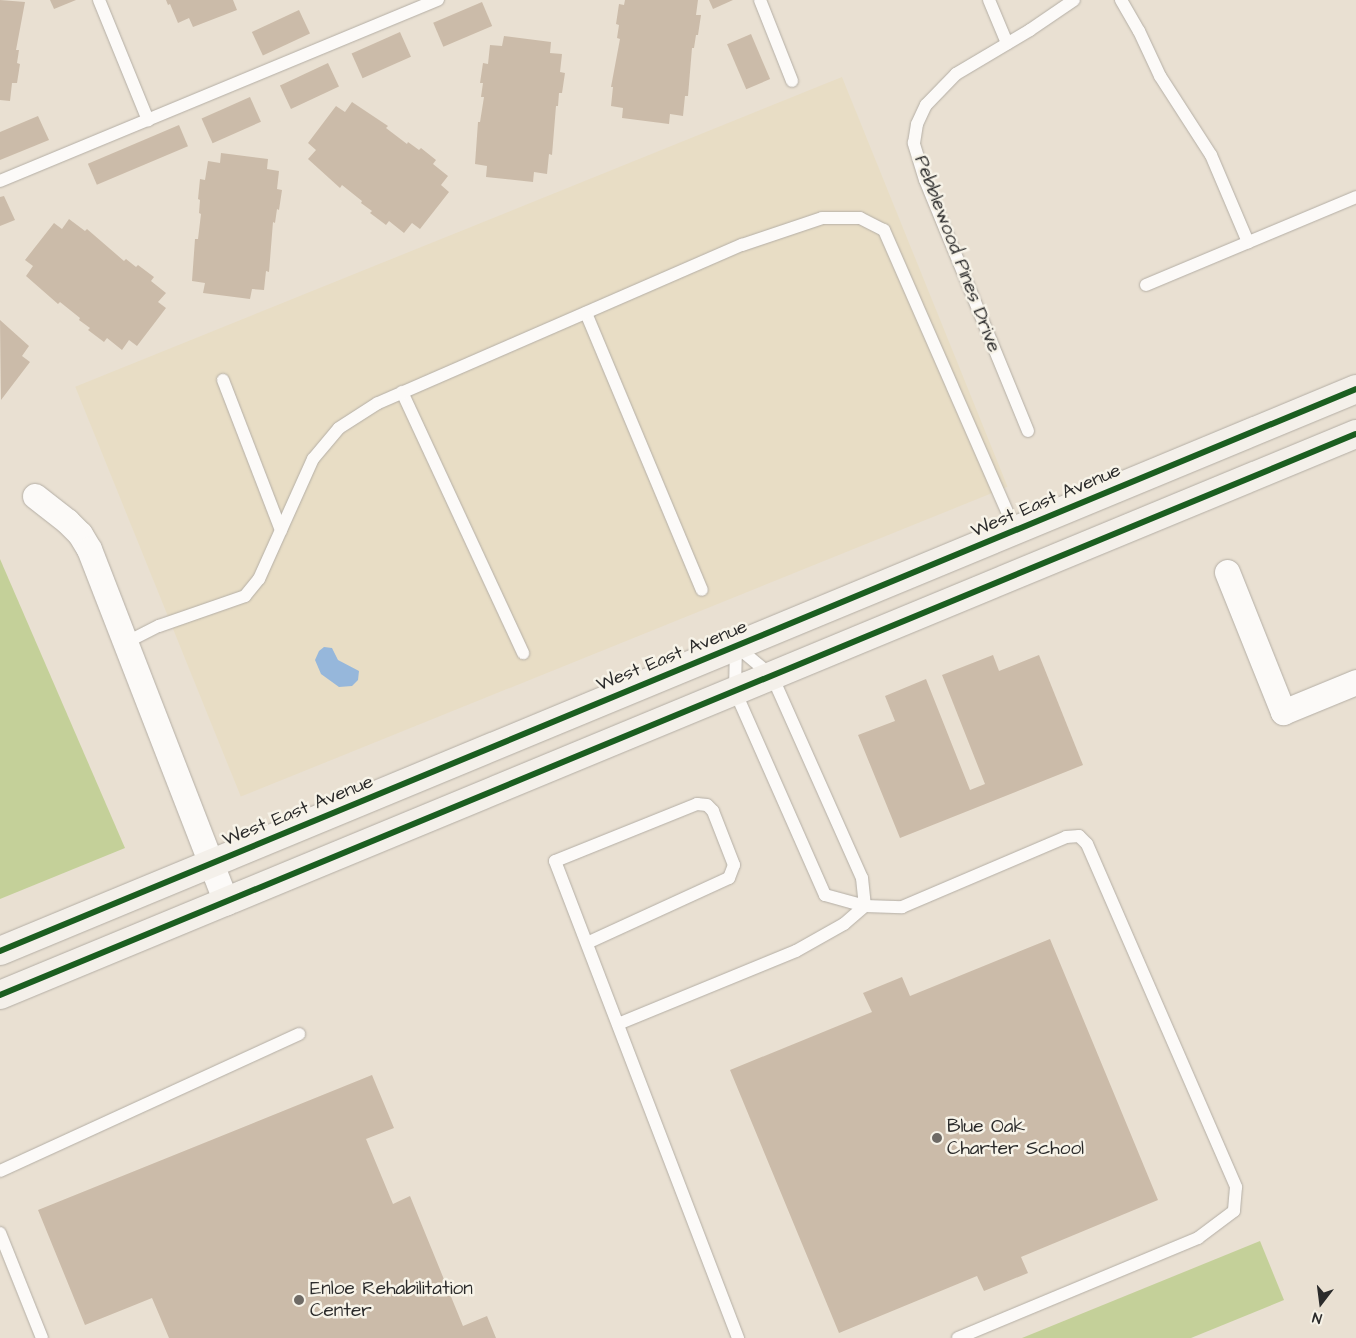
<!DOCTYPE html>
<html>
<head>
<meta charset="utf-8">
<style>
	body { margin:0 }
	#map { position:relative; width:1356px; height:1338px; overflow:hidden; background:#e9e0d2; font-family:"Architects Daughter",sans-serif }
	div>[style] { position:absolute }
	.built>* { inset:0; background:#e8ddc5; transform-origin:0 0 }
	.green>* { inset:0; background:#c4d099 }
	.water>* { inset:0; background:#96b7db }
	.building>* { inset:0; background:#cbbba9; transform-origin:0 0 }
	.roads { filter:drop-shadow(0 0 1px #b4aea5) drop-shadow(0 0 1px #b4aea5) }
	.service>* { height:12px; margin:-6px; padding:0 6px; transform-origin:6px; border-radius:6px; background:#fcfaf8 }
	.minor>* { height:25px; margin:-12.5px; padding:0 12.5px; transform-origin:12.5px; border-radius:12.5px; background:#fcfaf8 }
	.secondary>* { height:28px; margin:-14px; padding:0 14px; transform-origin:14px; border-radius:14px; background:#f4f0ea }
	.cycleway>* { height:6px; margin:-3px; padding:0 3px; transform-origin:3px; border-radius:3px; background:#1b5e20 }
	.dots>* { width:14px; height:14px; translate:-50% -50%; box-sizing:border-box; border:2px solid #f7f3e8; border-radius:50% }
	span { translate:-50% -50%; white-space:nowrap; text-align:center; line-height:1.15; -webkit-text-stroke:5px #f7f3e8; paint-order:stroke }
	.street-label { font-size:19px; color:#2b2b2b }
	.poi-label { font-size:19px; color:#2b2b2b }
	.left { translate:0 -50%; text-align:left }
	.north { position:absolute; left:1296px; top:1278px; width:50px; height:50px; -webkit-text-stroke:4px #f7f3e8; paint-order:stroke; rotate:195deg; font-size:14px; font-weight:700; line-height:20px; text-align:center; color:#2b2b2b }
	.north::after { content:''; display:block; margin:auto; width:18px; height:22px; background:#2b2b2b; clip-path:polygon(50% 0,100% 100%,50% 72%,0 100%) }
</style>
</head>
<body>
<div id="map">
	<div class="built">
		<div style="left:842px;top:77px;width:442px;height:827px;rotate:68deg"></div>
	</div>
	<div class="green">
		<div style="clip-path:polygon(0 559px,125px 848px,0 899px)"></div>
		<div style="clip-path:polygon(1260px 1241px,1284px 1300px,1191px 1338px,1022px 1338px)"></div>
	</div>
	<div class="water">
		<div style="clip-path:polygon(324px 647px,332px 648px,338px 660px,359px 671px,358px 680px,352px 686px,339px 687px,321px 674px,315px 660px,319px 651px)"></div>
	</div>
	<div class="building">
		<div style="clip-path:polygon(0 0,25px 2px,16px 50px,19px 50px,17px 63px,20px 64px,17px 83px,12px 83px,10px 101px,0 100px)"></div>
		<div style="clip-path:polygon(50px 0,76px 0,54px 9px)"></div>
		<div style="clip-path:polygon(166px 0,233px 0,237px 10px,193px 27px,189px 18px,178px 23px,170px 4px,168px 5px)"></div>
		<div style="clip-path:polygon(625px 0,698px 0,696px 15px,701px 15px,698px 35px,696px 35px,694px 48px,692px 48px,688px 96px,685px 96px,683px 116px,670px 114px,669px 124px,622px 118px,623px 108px,611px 106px,613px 87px,611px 87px,620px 39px,617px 38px,619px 25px,616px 24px,619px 4px,624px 5px)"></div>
		<div style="clip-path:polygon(709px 0,733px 0,713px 9px)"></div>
		<div style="left:482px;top:2px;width:26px;height:53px;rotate:67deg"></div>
		<div style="left:299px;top:10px;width:26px;height:52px;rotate:65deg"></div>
		<div style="left:400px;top:32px;width:27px;height:53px;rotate:66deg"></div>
		<div style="left:751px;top:34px;width:49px;height:26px;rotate:67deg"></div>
		<div style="clip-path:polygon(504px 36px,551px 42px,550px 53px,562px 54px,560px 72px,565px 73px,562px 93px,559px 93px,558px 106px,556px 106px,552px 155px,549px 154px,547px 174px,534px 172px,533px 182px,486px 177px,487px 166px,475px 164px,478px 122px,480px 122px,484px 97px,481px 97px,483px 83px,480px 83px,483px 63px,488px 64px,490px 45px,502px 46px)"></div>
		<div style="left:328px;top:63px;width:26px;height:53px;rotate:65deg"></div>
		<div style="left:250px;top:97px;width:27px;height:53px;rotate:66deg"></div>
		<div style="clip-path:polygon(352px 102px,388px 126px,386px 128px,407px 144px,408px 142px,419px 150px,421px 148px,436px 160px,433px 164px,448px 176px,441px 185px,449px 192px,420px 229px,412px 223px,404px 233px,389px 221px,386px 225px,370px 213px,372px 211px,361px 203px,362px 201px,342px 185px,340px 188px,308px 159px,316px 150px,308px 143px,336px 106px,345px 112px)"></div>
		<div style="clip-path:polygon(38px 116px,49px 140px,0 160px,0 132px)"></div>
		<div style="left:179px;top:125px;width:23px;height:99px;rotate:67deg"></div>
		<div style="clip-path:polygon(221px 153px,268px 159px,267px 169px,279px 171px,277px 189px,282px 190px,279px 210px,277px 209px,275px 223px,273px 222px,269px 272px,266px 271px,264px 290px,252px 289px,250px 299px,203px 293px,205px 283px,192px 281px,195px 239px,198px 239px,201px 214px,199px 213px,200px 200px,198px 199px,200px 179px,205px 180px,208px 161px,220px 163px)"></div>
		<div style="clip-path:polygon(4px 196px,15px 220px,0 226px,0 197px)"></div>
		<div style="clip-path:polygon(69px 219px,85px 231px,87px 229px,124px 261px,126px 259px,136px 267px,138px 265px,154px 277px,151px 281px,166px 293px,158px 302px,166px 308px,137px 346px,129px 340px,122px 350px,107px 338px,104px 342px,88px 330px,90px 328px,79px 320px,80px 318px,60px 302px,58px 304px,26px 276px,33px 266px,25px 260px,54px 223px,62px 229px)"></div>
		<div style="clip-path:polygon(0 320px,29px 346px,22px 356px,30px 362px,1px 400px)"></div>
		<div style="clip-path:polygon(993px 655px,999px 671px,1039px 655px,1083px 765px,900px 838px,858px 735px,895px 721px,885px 696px,926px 679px,970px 790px,985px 784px,942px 675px)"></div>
		<div style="clip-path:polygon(1050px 939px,1158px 1200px,1021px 1257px,1028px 1273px,984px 1291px,977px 1276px,839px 1333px,730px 1070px,872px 1012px,863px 993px,902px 977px,910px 996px)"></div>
		<div style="clip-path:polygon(372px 1075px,394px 1128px,366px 1139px,393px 1204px,410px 1196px,463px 1326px,487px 1316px,496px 1338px,169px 1338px,152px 1298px,85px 1325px,38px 1210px)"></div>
	</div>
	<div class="roads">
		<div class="service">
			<div style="left:99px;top:0;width:130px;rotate:67.8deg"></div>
			<div style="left:760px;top:0;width:87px;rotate:68.4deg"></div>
			<div style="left:989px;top:0;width:47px;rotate:67.3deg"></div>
			<div style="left:1121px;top:0;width:36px;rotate:60deg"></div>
			<div style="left:1139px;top:31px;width:50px;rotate:65deg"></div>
			<div style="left:1160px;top:76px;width:94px;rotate:57.2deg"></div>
			<div style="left:1211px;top:155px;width:95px;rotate:67deg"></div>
			<div style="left:0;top:181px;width:474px;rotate:-22.5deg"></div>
			<div style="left:1146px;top:285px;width:228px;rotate:-22.7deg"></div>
			<div style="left:586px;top:313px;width:300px;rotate:67.3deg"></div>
			<div style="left:223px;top:380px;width:161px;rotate:68.9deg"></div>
			<div style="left:402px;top:392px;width:288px;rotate:65.1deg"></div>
			<div style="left:1028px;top:431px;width:271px;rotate:-112.3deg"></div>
			<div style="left:925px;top:180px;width:39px;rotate:-107deg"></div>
			<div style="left:914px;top:143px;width:19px;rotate:-81deg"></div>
			<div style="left:917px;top:124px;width:21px;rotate:-65deg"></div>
			<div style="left:926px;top:105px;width:43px;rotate:-45.9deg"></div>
			<div style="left:956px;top:74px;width:86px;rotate:-30.7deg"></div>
			<div style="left:1030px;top:30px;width:53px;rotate:-34.3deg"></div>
			<div style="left:125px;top:643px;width:38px;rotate:-27deg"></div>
			<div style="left:159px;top:626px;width:91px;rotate:-19.2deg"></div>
			<div style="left:245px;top:596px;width:22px;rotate:-51deg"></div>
			<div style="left:259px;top:579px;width:132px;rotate:-65.8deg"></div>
			<div style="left:313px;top:459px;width:40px;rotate:-50deg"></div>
			<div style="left:339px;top:428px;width:46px;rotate:-32.7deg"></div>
			<div style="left:378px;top:403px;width:397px;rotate:-23.5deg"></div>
			<div style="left:742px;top:245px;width:84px;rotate:-18.6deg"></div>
			<div style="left:822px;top:218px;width:38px"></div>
			<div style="left:860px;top:218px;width:27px;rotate:27deg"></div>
			<div style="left:884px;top:230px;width:327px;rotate:66.4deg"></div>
			<div style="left:736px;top:646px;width:45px;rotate:91.3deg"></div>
			<div style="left:735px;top:691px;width:223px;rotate:66.2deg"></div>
			<div style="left:825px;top:895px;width:41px;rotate:15.4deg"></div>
			<div style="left:865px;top:906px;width:37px;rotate:2deg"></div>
			<div style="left:902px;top:907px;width:178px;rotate:-23.1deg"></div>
			<div style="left:1066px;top:837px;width:13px;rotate:-4deg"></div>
			<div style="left:1079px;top:836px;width:11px;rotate:45deg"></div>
			<div style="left:1087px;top:844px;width:374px;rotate:66.5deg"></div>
			<div style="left:1236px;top:1187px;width:24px;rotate:95deg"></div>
			<div style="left:1234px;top:1211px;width:45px;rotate:143.1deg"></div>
			<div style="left:1198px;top:1238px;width:260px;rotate:157.4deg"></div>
			<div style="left:736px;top:646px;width:47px;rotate:39.8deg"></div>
			<div style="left:772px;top:676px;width:221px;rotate:66deg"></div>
			<div style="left:862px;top:878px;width:28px;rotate:84deg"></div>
			<div style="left:587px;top:943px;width:156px;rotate:-24.6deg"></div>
			<div style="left:729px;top:878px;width:14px;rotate:-69deg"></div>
			<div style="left:734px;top:865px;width:58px;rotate:-111.3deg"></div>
			<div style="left:713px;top:811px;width:8px;rotate:-135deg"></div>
			<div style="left:707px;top:805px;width:10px;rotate:-174deg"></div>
			<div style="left:697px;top:804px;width:153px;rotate:158.1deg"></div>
			<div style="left:555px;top:861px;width:511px;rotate:69.01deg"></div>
			<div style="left:618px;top:1024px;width:192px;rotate:-22.3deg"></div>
			<div style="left:796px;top:951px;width:55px;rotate:-29.4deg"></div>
			<div style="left:844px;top:924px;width:28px;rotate:-41deg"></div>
			<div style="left:0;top:1171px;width:329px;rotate:-24.6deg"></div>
			<div style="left:0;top:1233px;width:113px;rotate:68.2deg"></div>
		</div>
		<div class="minor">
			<div style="left:35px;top:496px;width:41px;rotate:38deg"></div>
			<div style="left:67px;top:521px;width:18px;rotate:45deg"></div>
			<div style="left:80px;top:534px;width:17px;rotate:59deg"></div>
			<div style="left:89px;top:549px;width:379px;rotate:68.8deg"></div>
			<div style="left:1227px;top:572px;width:151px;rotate:68.2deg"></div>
			<div style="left:1283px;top:712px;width:79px;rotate:-22.3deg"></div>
		</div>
		<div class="secondary">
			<div style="left:0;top:951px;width:1468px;rotate:-22.51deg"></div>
			<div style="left:0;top:995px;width:1467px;rotate:-22.48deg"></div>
		</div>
	</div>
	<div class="cycleway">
		<div style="left:0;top:951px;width:1468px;rotate:-22.51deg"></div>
		<div style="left:0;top:995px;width:1467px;rotate:-22.48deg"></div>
	</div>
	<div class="dots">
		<div style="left:937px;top:1138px;background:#6e6a65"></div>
		<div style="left:299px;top:1300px;background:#6e6a65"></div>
	</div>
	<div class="street-label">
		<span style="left:957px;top:254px;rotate:69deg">Pebblewood Pines Drive</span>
		<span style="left:1046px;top:501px;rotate:-23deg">West East Avenue</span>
		<span style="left:672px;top:656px;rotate:-22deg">West East Avenue</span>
		<span style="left:298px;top:811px;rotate:-22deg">West East Avenue</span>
	</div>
	<div class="poi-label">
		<span class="left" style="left:947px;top:1138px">Blue Oak<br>Charter School</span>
		<span class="left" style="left:310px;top:1300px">Enloe Rehabilitation<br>Center</span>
	</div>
	<div class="north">N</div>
</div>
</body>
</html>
